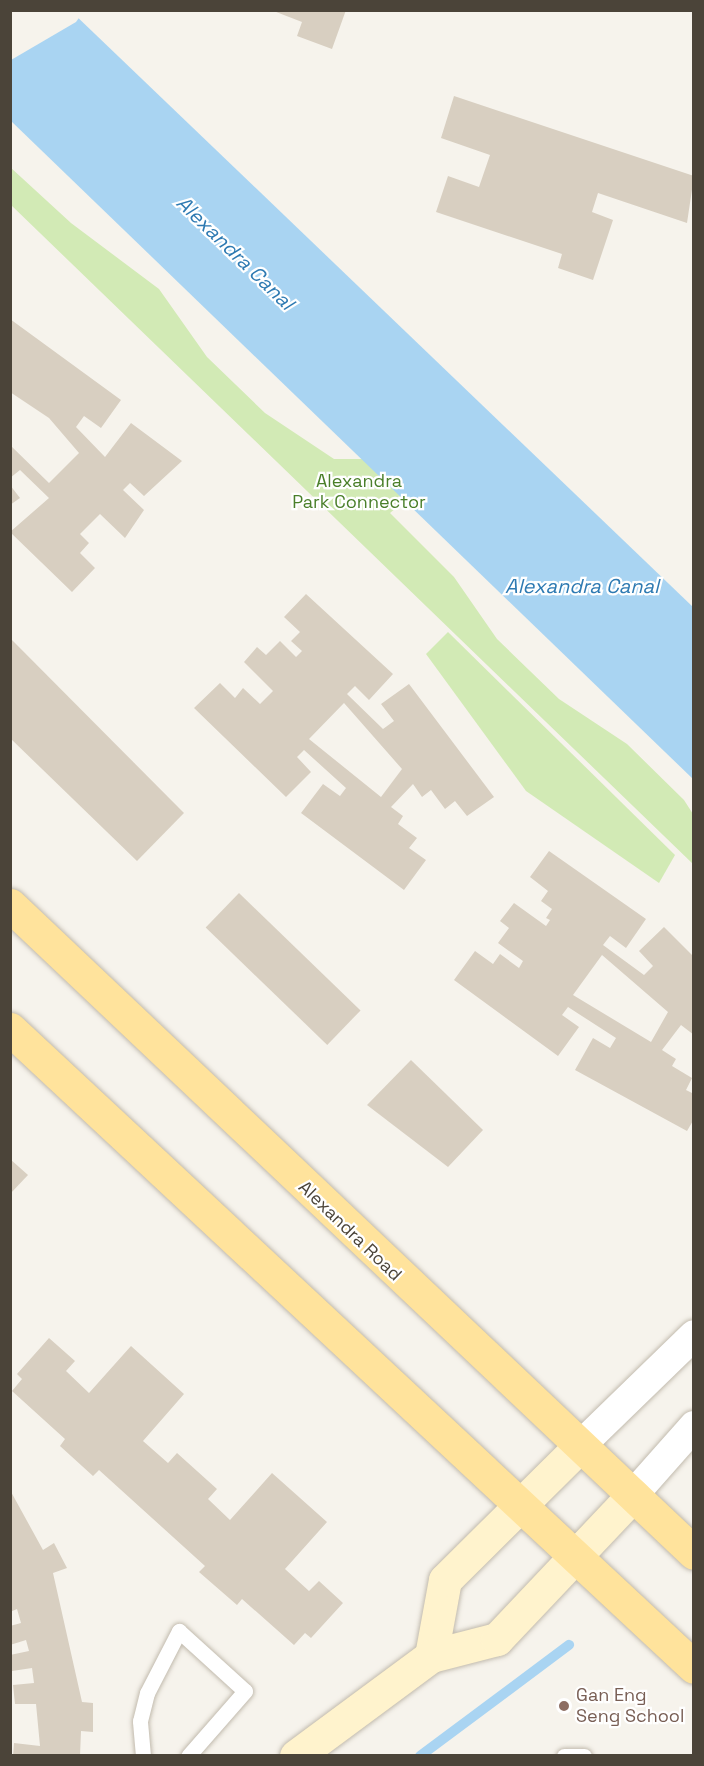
<!DOCTYPE html>
<html>
<head>
<meta charset="utf-8">
<style>
	body { margin:0 }
	#map { position:relative; width:704px; height:1766px; overflow:hidden; background:#f6f3ec; font-family:"Space Grotesk",sans-serif }
	div>[style] { position:absolute }
	.green>* { inset:0; background:#d2eab5 }
	.water>* { inset:0; background:#a9d4f2 }
	.pier>* { inset:0; background:#f6f3ec }
	.stream>* { height:10px; margin:-5px; padding:0 5px; transform-origin:5px; border-radius:5px; background:#a9d4f2 }
	.building>* { inset:0; background:#d8cfc1; transform-origin:0 0 }
	.roads { filter:drop-shadow(0 0 2px #c2bbae) drop-shadow(0 0 2px #c2bbae) }
	.service>* { height:15px; margin:-7.5px; padding:0 7.5px; transform-origin:7.5px; border-radius:7.5px; background:#fff }
	.minor>* { height:30px; margin:-15px; padding:0 15px; transform-origin:15px; border-radius:15px; background:#fff }
	.secondary>* { height:33px; margin:-16.5px; padding:0 16.5px; transform-origin:16.5px; border-radius:16.5px; background:#fff3cd }
	.primary>* { height:33px; margin:-16.5px; padding:0 16.5px; transform-origin:16.5px; border-radius:16.5px; background:#ffe39c }
	.dots>* { width:16px; height:16px; translate:-50% -50%; box-sizing:border-box; border:3px solid #fff; border-radius:50% }
	span { translate:-50% -50%; white-space:nowrap; text-align:center; line-height:1.15; -webkit-text-stroke:4.5px #fff; paint-order:stroke }
	.park-label { font-size:18px; color:#4a7f2a }
	.street-label { font-size:18px; color:#4b4439 }
	.education-label { font-size:18px; color:#785e54 }
	.left { translate:0 -50%; text-align:left }
	.water-label { font-size:20px; color:#2e7ab2; font-style:italic }
	.frame { position:absolute; inset:0; border:12px solid #4b4439; pointer-events:none }
</style>
</head>
<body>
<div id="map">
	<div class="green">
		<div style="clip-path:polygon(10px 167px,71px 223px,159px 289px,207px 357px,265px 413px,334px 459px,368px 459px,406px 492px,403px 502px,390px 513px,454px 577px,497px 639px,559px 699px,627px 744px,684px 800px,693px 814px,693px 864px,11px 205px)"></div>
		<div style="clip-path:polygon(448px 632px,675px 855px,659px 883px,526px 791px,426px 654px)"></div>
	</div>
	<div class="water">
		<div style="clip-path:polygon(10px 11px,71px 11px,693px 607px,693px 779px,11px 121px)"></div>
	</div>
	<div class="pier">
		<div style="clip-path:polygon(76px 10px,81px 15px,76px 22px,11px 60px,11px 11px)"></div>
	</div>
	<div class="stream">
		<div style="left:420px;top:1756px;width:186px;rotate:-36.7deg"></div>
	</div>
	<div class="building">
		<div style="clip-path:polygon(271px 10px,346px 10px,332px 49px,297px 36px,302px 22px)"></div>
		<div style="clip-path:polygon(454px 96px,694px 176px,687px 223px,598px 193px,592px 212px,613px 220px,593px 280px,558px 268px,562px 254px,436px 212px,448px 176px,479px 187px,490px 155px,441px 138px)"></div>
		<div style="clip-path:polygon(10px 319px,121px 400px,101px 428px,84px 416px,76px 427px,105px 457px,131px 423px,182px 461px,144px 496px,130px 483px,123px 490px,144px 510px,125px 538px,100px 514px,80px 534px,89px 543px,80px 553px,95px 568px,72px 592px,10px 532px,49px 498px,20px 470px,10px 478px,10px 445px,49px 483px,79px 453px,49px 418px,10px 392px)"></div>
		<div style="clip-path:polygon(10px 485px,20px 498px,10px 505px)"></div>
		<div style="clip-path:polygon(evenodd,306px 594px,393px 674px,369px 700px,355px 686px,347px 694px,383px 729px,394px 721px,381px 704px,409px 684px,494px 797px,467px 816px,455px 801px,445px 809px,431px 790px,422px 797px,413px 784px,391px 807px,403px 816px,398px 824px,417px 838px,409px 848px,426px 860px,404px 890px,301px 813px,323px 784px,340px 796px,346px 788px,304px 750px,297px 757px,311px 772px,286px 797px,194px 708px,220px 683px,235px 698px,243px 688px,260px 704px,273px 691px,244px 662px,257px 647px,266px 655px,280px 641px,296px 657px,302px 651px,291px 641px,300px 632px,284px 617px,306px 594px,344px 703px,402px 769px,381px 797px,309px 739px,344px 703px)"></div>
		<div style="clip-path:polygon(10px 638px,184px 813px,137px 861px,10px 738px)"></div>
		<div style="clip-path:polygon(evenodd,549px 851px,646px 919px,626px 948px,610px 936px,603px 945px,644px 975px,653px 966px,639px 951px,664px 927px,694px 957px,694px 1035px,681px 1025px,662px 1050px,676px 1059px,672px 1066px,692px 1078px,686px 1090px,694px 1094px,694px 1119px,687px 1131px,575px 1070px,593px 1038px,610px 1048px,616px 1038px,568px 1007px,562px 1015px,579px 1027px,558px 1056px,454px 980px,475px 951px,493px 964px,500px 954px,519px 968px,523px 961px,498px 943px,509px 928px,500px 921px,514px 903px,546px 926px,550px 920px,546px 918px,552px 909px,541px 901px,548px 891px,530px 877px,549px 851px,602px 955px,668px 1012px,651px 1042px,573px 995px,602px 955px)"></div>
		<div style="left:239px;top:893px;width:169px;height:48px;rotate:44deg"></div>
		<div style="clip-path:polygon(411px 1060px,483px 1130px,448px 1167px,367px 1105px)"></div>
		<div style="clip-path:polygon(10px 1159px,28px 1175px,10px 1194px)"></div>
		<div style="clip-path:polygon(49px 1338px,75px 1361px,66px 1371px,89px 1393px,131px 1346px,184px 1394px,143px 1441px,168px 1463px,177px 1453px,217px 1489px,208px 1499px,230px 1520px,272px 1473px,327px 1522px,285px 1569px,309px 1591px,319px 1581px,343px 1603px,311px 1638px,305px 1633px,294px 1645px,242px 1599px,237px 1605px,199px 1572px,205px 1566px,99px 1470px,93px 1476px,60px 1446px,65px 1439px,12px 1391px,22px 1379px,17px 1374px)"></div>
		<div style="clip-path:polygon(10px 1490px,43px 1550px,54px 1543px,67px 1568px,53px 1573px,82px 1702px,93px 1703px,93px 1732px,81px 1731px,80px 1756px,13px 1756px,14px 1743px,40px 1746px,36px 1704px,15px 1704px,13px 1685px,34px 1683px,32px 1668px,12px 1671px,10px 1662px,10px 1655px,29px 1651px,26px 1640px,10px 1645px,10px 1626px,21px 1623px,17px 1609px,10px 1612px)"></div>
	</div>
	<div class="roads">
		<div class="service">
			<div style="left:143px;top:1756px;width:35px;rotate:-95deg"></div>
			<div style="left:140px;top:1721px;width:29px;rotate:-76deg"></div>
			<div style="left:147px;top:1693px;width:70px;rotate:-62.7deg"></div>
			<div style="left:179px;top:1631px;width:89px;rotate:42.3deg"></div>
			<div style="left:245px;top:1691px;width:86px;rotate:131.2deg"></div>
			<div style="left:564px;top:1756px;width:20px"></div>
		</div>
		<div class="minor">
			<div style="left:580px;top:1446px;width:159px;rotate:-44.2deg"></div>
			<div style="left:633px;top:1495px;width:92px;rotate:-48.5deg"></div>
		</div>
		<div class="secondary">
			<div style="left:431px;top:1656px;width:77px;rotate:-79.6deg"></div>
			<div style="left:445px;top:1580px;width:190px;rotate:-44.8deg"></div>
			<div style="left:296px;top:1756px;width:168px;rotate:-36.5deg"></div>
			<div style="left:431px;top:1656px;width:68px;rotate:-14.4deg"></div>
			<div style="left:497px;top:1639px;width:198px;rotate:-46.6deg"></div>
		</div>
		<div class="primary">
			<div style="left:10px;top:905px;width:942px;rotate:43.45deg"></div>
			<div style="left:10px;top:1029px;width:935px;rotate:43.01deg"></div>
		</div>
	</div>
	<div class="dots">
		<div style="left:564px;top:1706px;background:#8d6e63"></div>
	</div>
	<div class="park-label">
		<span style="left:359px;top:492px">Alexandra<br>Park Connector</span>
	</div>
	<div class="street-label">
		<span style="left:350px;top:1231px;rotate:44deg">Alexandra Road</span>
	</div>
	<div class="education-label">
		<span class="left" style="left:576px;top:1706px">Gan Eng<br>Seng School</span>
	</div>
	<div class="water-label">
		<span style="left:235px;top:253px;rotate:44deg">Alexandra Canal</span>
		<span style="left:582px;top:586px">Alexandra Canal</span>
	</div>
	<div class="frame"></div>
</div>
</body>
</html>
